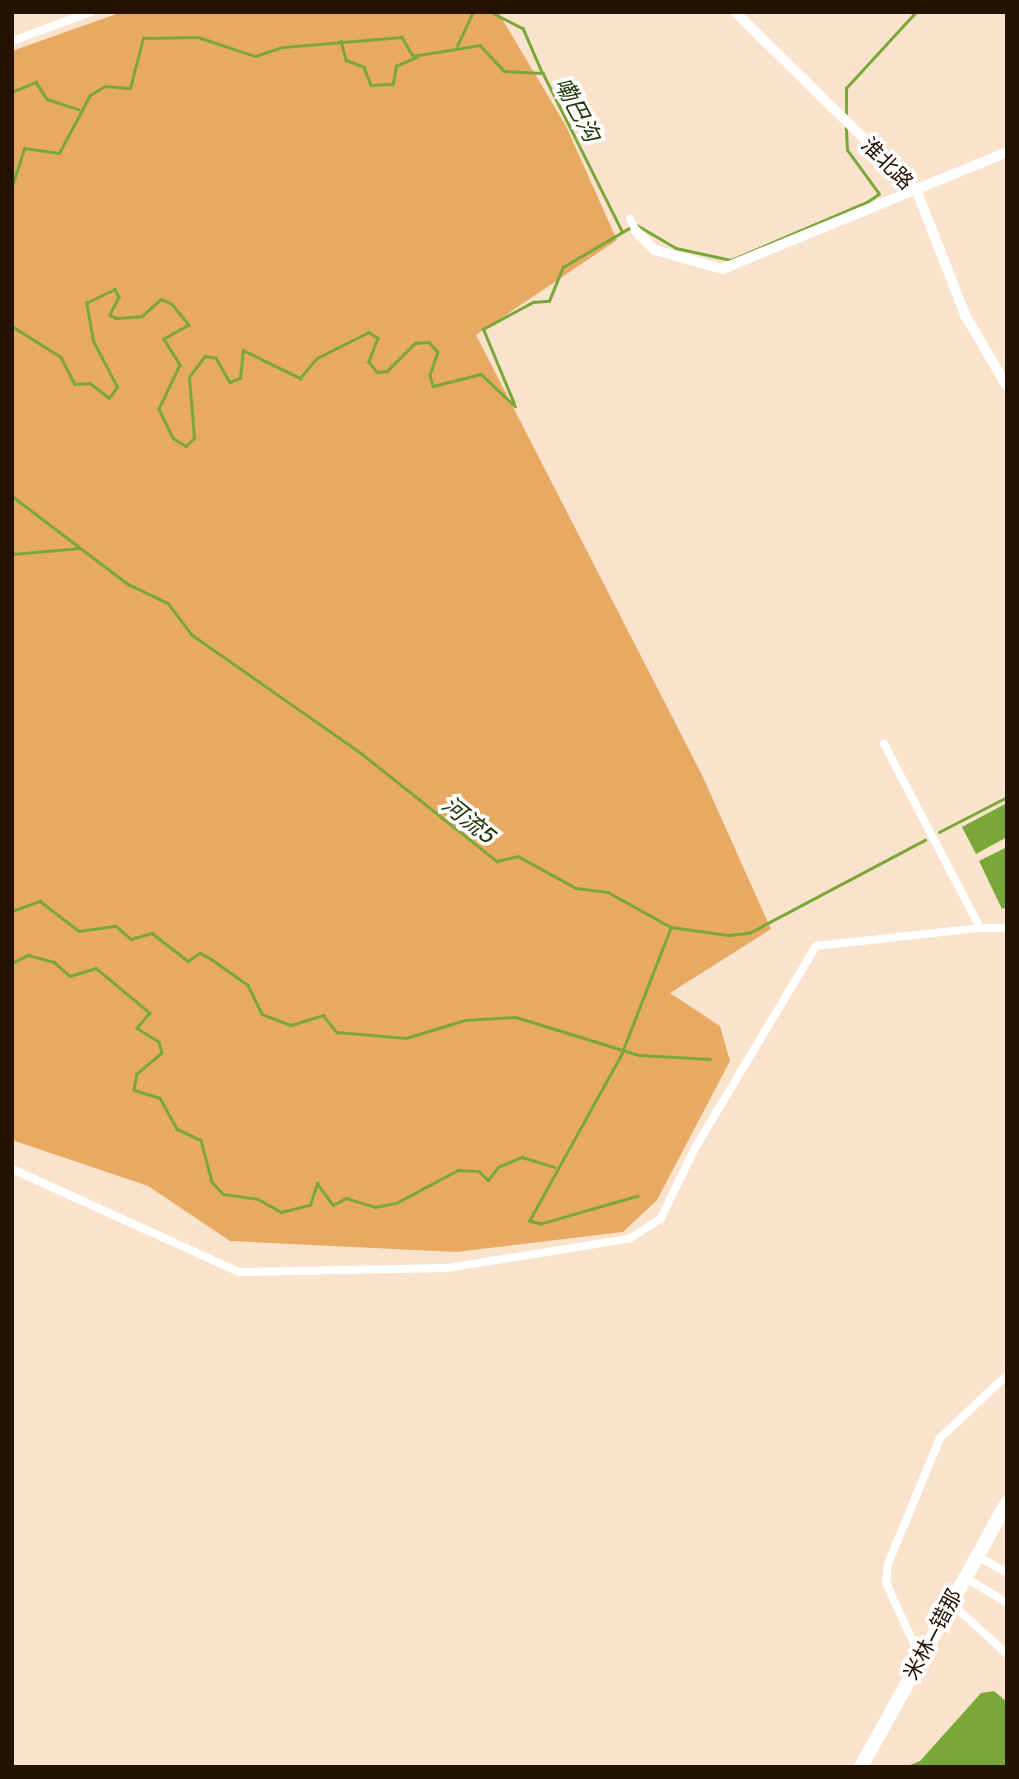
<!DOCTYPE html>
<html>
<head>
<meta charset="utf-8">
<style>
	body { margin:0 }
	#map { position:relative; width:1019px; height:1779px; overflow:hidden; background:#f9e3cc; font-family:"Golos Text","Noto Sans SC",sans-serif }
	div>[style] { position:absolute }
	.green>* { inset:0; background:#e8aa63 }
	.water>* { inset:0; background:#7aa838 }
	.stream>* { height:2.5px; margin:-1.25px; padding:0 1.25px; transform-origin:1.25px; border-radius:1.25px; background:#7aa838 }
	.street>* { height:8px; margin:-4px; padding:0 4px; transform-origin:4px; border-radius:4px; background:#fff }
	.secondary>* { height:10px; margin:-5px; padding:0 5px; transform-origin:5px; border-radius:5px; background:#fff }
	.highway>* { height:14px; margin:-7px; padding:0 7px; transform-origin:7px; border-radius:7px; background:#fff }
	span { translate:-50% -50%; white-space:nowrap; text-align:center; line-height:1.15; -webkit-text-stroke:7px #fff; paint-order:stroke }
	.street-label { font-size:21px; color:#241100 }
	.water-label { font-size:23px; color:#26380b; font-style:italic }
	.frame { position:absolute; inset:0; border:14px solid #241100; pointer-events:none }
</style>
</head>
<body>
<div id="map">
	<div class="green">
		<div style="clip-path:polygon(122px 12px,498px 12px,566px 126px,617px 240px,476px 335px,702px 775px,771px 929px,670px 993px,720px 1026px,730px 1061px,657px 1200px,623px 1232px,456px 1252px,230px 1241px,148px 1186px,12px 1140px,12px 51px)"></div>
	</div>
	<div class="water">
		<div style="clip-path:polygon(1007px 803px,1007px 837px,976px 854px,962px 827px)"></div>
		<div style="clip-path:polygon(1007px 847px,1007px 907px,1002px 909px,979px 861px)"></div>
		<div style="clip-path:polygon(994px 1691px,1007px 1702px,1007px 1767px,905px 1767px,920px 1761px,981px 1693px)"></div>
	</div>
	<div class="stream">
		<div style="left:491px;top:12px;width:36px;rotate:27deg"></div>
		<div style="left:523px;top:28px;width:48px;rotate:66.6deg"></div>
		<div style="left:341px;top:41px;width:20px;rotate:75deg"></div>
		<div style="left:346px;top:60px;width:19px;rotate:21deg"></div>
		<div style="left:364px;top:67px;width:19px;rotate:69deg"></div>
		<div style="left:371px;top:85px;width:22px;rotate:-3deg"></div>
		<div style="left:393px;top:84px;width:18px;rotate:-81deg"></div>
		<div style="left:396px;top:66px;width:22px;rotate:-24deg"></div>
		<div style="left:457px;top:46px;width:38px;rotate:-65deg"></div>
		<div style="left:12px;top:92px;width:26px;rotate:-23deg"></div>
		<div style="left:36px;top:82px;width:20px;rotate:57deg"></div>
		<div style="left:47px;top:99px;width:33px;rotate:18deg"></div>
		<div style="left:846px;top:114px;width:26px;rotate:-90deg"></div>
		<div style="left:846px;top:88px;width:103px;rotate:-47.4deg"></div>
		<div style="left:12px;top:186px;width:40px;rotate:-72deg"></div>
		<div style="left:24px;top:148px;width:35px;rotate:8deg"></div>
		<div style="left:59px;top:153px;width:66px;rotate:-61.9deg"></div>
		<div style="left:90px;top:95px;width:17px;rotate:-31deg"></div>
		<div style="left:105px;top:86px;width:25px;rotate:5deg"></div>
		<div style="left:130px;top:88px;width:52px;rotate:-75.4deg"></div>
		<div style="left:143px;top:38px;width:55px;rotate:-1deg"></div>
		<div style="left:198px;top:37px;width:60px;rotate:18.4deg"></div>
		<div style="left:255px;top:56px;width:29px;rotate:-18deg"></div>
		<div style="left:283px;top:47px;width:119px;rotate:-4.8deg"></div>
		<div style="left:402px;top:37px;width:22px;rotate:60deg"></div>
		<div style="left:413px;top:56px;width:68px;rotate:-9.3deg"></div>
		<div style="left:480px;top:45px;width:35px;rotate:47deg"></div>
		<div style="left:504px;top:71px;width:39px;rotate:3deg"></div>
		<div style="left:543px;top:73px;width:177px;rotate:63.4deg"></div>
		<div style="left:637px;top:225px;width:45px;rotate:30.5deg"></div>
		<div style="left:676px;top:248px;width:56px;rotate:12.3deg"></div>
		<div style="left:731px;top:260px;width:148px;rotate:-23.1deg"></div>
		<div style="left:867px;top:202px;width:14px;rotate:-34deg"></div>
		<div style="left:879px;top:194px;width:54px;rotate:-126deg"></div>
		<div style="left:847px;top:150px;width:22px;rotate:-93deg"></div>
		<div style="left:12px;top:326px;width:58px;rotate:32.3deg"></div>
		<div style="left:61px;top:357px;width:30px;rotate:63deg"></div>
		<div style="left:75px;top:384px;width:15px;rotate:-4deg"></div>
		<div style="left:90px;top:383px;width:24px;rotate:38deg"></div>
		<div style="left:109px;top:398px;width:14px;rotate:-54deg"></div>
		<div style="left:117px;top:387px;width:52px;rotate:-117.6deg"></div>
		<div style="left:93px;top:341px;width:39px;rotate:-100deg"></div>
		<div style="left:86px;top:303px;width:32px;rotate:-26deg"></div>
		<div style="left:115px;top:289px;width:9px;rotate:63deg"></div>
		<div style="left:119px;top:297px;width:20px;rotate:117deg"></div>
		<div style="left:110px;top:315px;width:7px;rotate:27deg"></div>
		<div style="left:116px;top:318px;width:26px;rotate:-4deg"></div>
		<div style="left:142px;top:316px;width:25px;rotate:-42deg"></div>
		<div style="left:161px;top:299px;width:12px;rotate:24deg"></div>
		<div style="left:172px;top:304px;width:27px;rotate:51deg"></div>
		<div style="left:189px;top:325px;width:29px;rotate:151deg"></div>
		<div style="left:164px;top:339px;width:31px;rotate:58deg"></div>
		<div style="left:180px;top:365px;width:49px;rotate:115.5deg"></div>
		<div style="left:159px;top:409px;width:32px;rotate:64deg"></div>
		<div style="left:173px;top:438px;width:15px;rotate:32deg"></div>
		<div style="left:186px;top:446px;width:11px;rotate:-45deg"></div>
		<div style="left:194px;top:438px;width:61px;rotate:-94.7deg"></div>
		<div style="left:189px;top:377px;width:26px;rotate:-53deg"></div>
		<div style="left:205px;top:356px;width:11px;rotate:10deg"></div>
		<div style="left:216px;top:358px;width:28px;rotate:60deg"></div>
		<div style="left:230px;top:382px;width:11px;rotate:-22deg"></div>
		<div style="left:240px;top:378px;width:28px;rotate:-84deg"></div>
		<div style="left:243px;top:350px;width:64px;rotate:26.2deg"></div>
		<div style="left:300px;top:378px;width:26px;rotate:-50deg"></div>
		<div style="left:317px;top:358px;width:58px;rotate:-26.6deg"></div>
		<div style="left:369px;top:332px;width:11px;rotate:34deg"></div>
		<div style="left:378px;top:338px;width:26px;rotate:111deg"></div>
		<div style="left:369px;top:362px;width:13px;rotate:51deg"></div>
		<div style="left:377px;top:372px;width:10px;rotate:-6deg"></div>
		<div style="left:387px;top:371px;width:40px;rotate:-45deg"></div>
		<div style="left:415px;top:343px;width:14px;rotate:-4deg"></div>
		<div style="left:429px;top:342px;width:13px;rotate:48deg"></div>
		<div style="left:438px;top:352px;width:24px;rotate:109deg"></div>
		<div style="left:430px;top:375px;width:11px;rotate:75deg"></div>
		<div style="left:433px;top:386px;width:49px;rotate:-14deg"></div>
		<div style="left:481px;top:374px;width:47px;rotate:43.3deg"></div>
		<div style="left:514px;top:404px;width:81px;rotate:-112.5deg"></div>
		<div style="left:483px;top:329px;width:57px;rotate:-28.4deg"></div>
		<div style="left:533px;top:302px;width:16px;rotate:-4deg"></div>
		<div style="left:549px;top:301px;width:37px;rotate:-68deg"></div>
		<div style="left:563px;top:267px;width:79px;rotate:-30.5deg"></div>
		<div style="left:12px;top:496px;width:146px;rotate:37.2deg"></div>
		<div style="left:128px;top:584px;width:44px;rotate:25.4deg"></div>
		<div style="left:168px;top:603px;width:39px;rotate:53deg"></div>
		<div style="left:191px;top:634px;width:208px;rotate:35deg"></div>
		<div style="left:361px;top:753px;width:174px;rotate:38.5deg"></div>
		<div style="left:497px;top:861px;width:22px;rotate:-13deg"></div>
		<div style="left:518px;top:856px;width:66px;rotate:28.9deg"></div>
		<div style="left:576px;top:888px;width:32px;rotate:7deg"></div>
		<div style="left:608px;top:892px;width:72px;rotate:29.1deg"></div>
		<div style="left:671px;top:927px;width:59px;rotate:7.9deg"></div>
		<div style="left:729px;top:935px;width:20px;rotate:-6deg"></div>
		<div style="left:749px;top:933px;width:199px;rotate:-27.9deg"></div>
		<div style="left:12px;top:554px;width:68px;rotate:-5deg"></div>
		<div style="left:939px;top:832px;width:76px;rotate:-27.2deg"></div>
		<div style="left:12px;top:911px;width:30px;rotate:-20deg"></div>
		<div style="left:40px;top:901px;width:49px;rotate:37.6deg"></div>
		<div style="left:79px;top:931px;width:37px;rotate:-8deg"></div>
		<div style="left:116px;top:926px;width:20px;rotate:41deg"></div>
		<div style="left:131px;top:939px;width:22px;rotate:-16deg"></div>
		<div style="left:152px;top:933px;width:46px;rotate:37.9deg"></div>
		<div style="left:188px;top:961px;width:14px;rotate:-34deg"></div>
		<div style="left:200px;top:953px;width:11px;rotate:27deg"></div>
		<div style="left:210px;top:958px;width:47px;rotate:35.4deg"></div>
		<div style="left:248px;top:985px;width:32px;rotate:64deg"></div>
		<div style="left:262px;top:1014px;width:31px;rotate:21deg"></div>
		<div style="left:291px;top:1025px;width:34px;rotate:-17deg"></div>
		<div style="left:323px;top:1015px;width:22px;rotate:51deg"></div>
		<div style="left:337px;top:1032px;width:69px;rotate:5deg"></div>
		<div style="left:406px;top:1038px;width:62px;rotate:-17deg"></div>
		<div style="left:465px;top:1020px;width:51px;rotate:-3.4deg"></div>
		<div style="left:516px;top:1017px;width:129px;rotate:17.2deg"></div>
		<div style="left:639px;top:1055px;width:71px;rotate:3.2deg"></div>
		<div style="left:12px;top:963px;width:18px;rotate:-27deg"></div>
		<div style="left:28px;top:955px;width:27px;rotate:15deg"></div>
		<div style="left:54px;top:962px;width:21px;rotate:41deg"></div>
		<div style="left:70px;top:976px;width:27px;rotate:-17deg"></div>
		<div style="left:96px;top:968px;width:70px;rotate:39.8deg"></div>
		<div style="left:150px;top:1013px;width:20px;rotate:131deg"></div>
		<div style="left:137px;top:1028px;width:26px;rotate:32deg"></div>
		<div style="left:159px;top:1042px;width:11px;rotate:75deg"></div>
		<div style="left:162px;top:1053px;width:33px;rotate:140deg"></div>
		<div style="left:137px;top:1074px;width:16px;rotate:101deg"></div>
		<div style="left:134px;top:1090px;width:27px;rotate:17deg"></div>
		<div style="left:160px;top:1098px;width:35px;rotate:61deg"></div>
		<div style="left:177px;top:1129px;width:26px;rotate:25deg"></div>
		<div style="left:201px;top:1140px;width:43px;rotate:75.3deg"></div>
		<div style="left:212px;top:1182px;width:16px;rotate:47deg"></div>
		<div style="left:223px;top:1194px;width:35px;rotate:8deg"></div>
		<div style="left:258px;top:1199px;width:26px;rotate:29deg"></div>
		<div style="left:281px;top:1212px;width:30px;rotate:-14deg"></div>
		<div style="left:310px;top:1205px;width:23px;rotate:-72deg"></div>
		<div style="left:317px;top:1183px;width:27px;rotate:54deg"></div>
		<div style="left:333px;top:1205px;width:15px;rotate:-28deg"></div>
		<div style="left:346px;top:1198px;width:30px;rotate:17deg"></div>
		<div style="left:375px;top:1207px;width:21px;rotate:-11deg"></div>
		<div style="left:396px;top:1203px;width:70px;rotate:-28deg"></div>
		<div style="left:458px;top:1170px;width:21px;rotate:3deg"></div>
		<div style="left:479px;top:1171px;width:13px;rotate:45deg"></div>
		<div style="left:488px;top:1180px;width:16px;rotate:-52deg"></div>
		<div style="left:498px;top:1167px;width:26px;rotate:-23deg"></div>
		<div style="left:522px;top:1157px;width:34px;rotate:17deg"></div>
		<div style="left:638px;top:1196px;width:101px;rotate:163.9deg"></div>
		<div style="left:541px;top:1224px;width:12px;rotate:-166deg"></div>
		<div style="left:529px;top:1221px;width:190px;rotate:-61deg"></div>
		<div style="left:621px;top:1055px;width:137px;rotate:-68.7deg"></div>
	</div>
	<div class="street">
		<div style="left:12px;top:41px;width:84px;rotate:-20.2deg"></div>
		<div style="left:630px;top:219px;width:13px;rotate:63deg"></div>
		<div style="left:884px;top:744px;width:208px;rotate:62.4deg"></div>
		<div style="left:980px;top:928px;width:27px"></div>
		<div style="left:12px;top:1169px;width:249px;rotate:24.4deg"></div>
		<div style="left:239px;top:1272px;width:208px;rotate:-1.1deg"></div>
		<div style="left:447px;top:1268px;width:184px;rotate:-9.1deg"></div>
		<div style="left:629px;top:1239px;width:38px;rotate:-33deg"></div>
		<div style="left:661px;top:1218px;width:78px;rotate:-64.1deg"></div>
		<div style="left:695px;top:1148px;width:235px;rotate:-59.1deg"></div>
		<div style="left:816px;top:946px;width:165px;rotate:-6.3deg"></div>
		<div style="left:975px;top:1555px;width:37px;rotate:29deg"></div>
		<div style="left:963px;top:1576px;width:52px;rotate:31.5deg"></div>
		<div style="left:950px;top:1602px;width:77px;rotate:42.4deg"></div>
		<div style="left:920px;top:1657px;width:81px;rotate:-114.7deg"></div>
		<div style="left:886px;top:1583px;width:19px;rotate:-84deg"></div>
		<div style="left:888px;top:1564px;width:136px;rotate:-67.6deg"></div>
		<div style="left:940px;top:1438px;width:92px;rotate:-43.2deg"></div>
	</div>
	<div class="secondary">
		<div style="left:735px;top:12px;width:253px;rotate:44.4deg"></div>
		<div style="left:916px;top:189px;width:135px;rotate:68.7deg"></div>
		<div style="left:965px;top:315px;width:82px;rotate:59.4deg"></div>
		<div style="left:636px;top:231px;width:27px;rotate:45deg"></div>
		<div style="left:655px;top:250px;width:70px;rotate:15.8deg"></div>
		<div style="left:722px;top:269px;width:308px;rotate:-22.3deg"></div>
	</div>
	<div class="highway">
		<div style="left:861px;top:1767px;width:302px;rotate:-61.1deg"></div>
	</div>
	<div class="street-label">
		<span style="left:888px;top:163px;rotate:45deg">淮北路</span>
		<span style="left:932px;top:1634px;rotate:-62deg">米林—错那</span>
	</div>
	<div class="water-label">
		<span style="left:578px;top:109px;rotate:62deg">嘞巴沟</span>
		<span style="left:469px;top:819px;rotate:39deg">河流5</span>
	</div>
	<div class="frame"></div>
</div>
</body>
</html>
